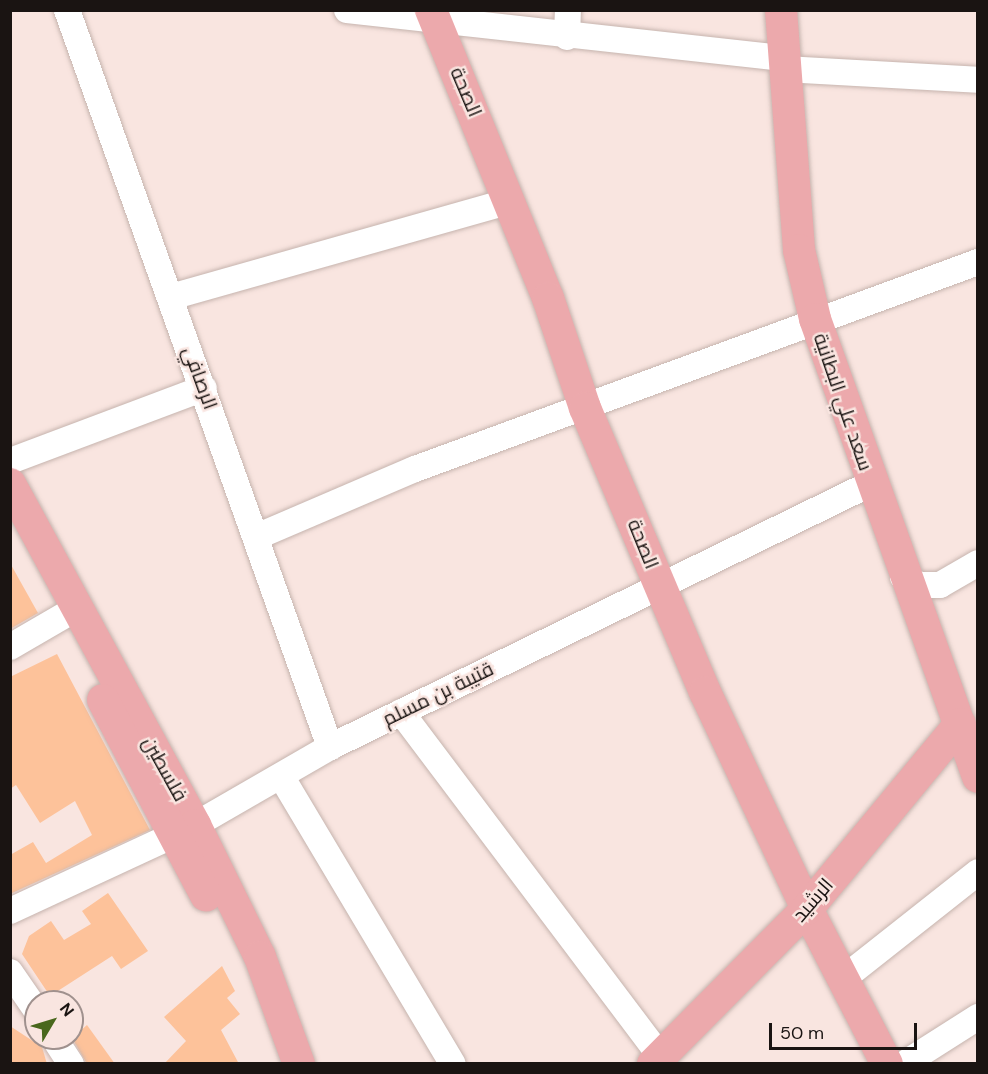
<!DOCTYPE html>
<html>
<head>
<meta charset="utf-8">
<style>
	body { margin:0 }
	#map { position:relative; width:988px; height:1074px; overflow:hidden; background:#f9e5e0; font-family:"DM Sans",Cairo,sans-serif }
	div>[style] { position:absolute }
	.building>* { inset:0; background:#fdc29a }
	.roads { filter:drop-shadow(0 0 2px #c6b4ae) drop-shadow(0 0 2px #c6b4ae) }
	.minor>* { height:26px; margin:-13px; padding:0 13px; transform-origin:13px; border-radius:13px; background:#fff }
	.major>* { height:32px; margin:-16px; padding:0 16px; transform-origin:16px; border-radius:16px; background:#eca9ac }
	span { translate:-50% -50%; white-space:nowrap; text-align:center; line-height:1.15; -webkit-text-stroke:5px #f9e5e0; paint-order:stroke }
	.street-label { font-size:20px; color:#1a1412 }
	.frame { position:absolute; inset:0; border:12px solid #1a1412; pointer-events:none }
	.north { position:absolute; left:24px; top:990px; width:60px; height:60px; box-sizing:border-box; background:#f9e5e0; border:2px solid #a0918e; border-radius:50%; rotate:52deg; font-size:16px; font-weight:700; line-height:24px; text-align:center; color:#1a1412 }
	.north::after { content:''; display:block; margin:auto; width:21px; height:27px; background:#49671c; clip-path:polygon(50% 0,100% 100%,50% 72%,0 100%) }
	.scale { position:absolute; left:769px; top:1023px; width:148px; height:27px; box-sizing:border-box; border:3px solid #1a1412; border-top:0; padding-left:8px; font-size:18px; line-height:21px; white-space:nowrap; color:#1a1412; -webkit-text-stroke:4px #f9e5e0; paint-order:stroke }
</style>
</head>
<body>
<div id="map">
	<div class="building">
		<div style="clip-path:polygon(10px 563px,38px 613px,10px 629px)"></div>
		<div style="clip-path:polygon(57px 654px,150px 830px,10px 894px,10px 855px,33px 842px,46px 863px,92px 835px,75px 801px,40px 823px,16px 785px,10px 789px,10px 677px)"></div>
		<div style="clip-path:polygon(108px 893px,148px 951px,121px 969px,112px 956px,50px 996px,22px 954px,29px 936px,51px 921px,64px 940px,91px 924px,82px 911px)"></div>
		<div style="clip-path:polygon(222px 966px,235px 991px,227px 998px,240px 1014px,221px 1030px,239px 1064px,164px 1064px,186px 1041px,164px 1017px)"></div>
		<div style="clip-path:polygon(87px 1025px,115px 1064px,87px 1064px,72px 1038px)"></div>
		<div style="clip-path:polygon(10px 1026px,42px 1047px,47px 1064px,10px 1064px)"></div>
	</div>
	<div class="roads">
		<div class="minor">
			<div style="left:67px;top:10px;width:783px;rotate:70.36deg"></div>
			<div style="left:347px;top:10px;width:439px;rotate:6.3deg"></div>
			<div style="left:567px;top:37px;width:27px;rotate:-88deg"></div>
			<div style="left:784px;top:69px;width:194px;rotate:3.2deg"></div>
			<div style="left:171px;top:297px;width:352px;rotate:-15.8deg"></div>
			<div style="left:10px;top:461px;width:207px;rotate:-20.6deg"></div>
			<div style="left:256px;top:537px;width:173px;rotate:-23.2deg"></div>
			<div style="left:415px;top:469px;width:600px;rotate:-20.19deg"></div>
			<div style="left:903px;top:577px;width:19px;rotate:25deg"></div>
			<div style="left:920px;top:585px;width:20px"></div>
			<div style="left:940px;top:585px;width:44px;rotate:-30.1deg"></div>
			<div style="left:10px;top:647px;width:78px;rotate:-30.2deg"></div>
			<div style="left:401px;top:712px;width:431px;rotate:53deg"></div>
			<div style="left:281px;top:776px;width:335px;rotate:59.2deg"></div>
			<div style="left:10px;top:911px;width:204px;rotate:-24.9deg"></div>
			<div style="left:195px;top:825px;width:156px;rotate:-30deg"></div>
			<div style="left:330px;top:747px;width:601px;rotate:-25.97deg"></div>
			<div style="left:10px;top:972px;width:46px;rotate:55.6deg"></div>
			<div style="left:844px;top:978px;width:171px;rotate:-38.3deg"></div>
			<div style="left:54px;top:1038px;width:31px;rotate:57deg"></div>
			<div style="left:904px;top:1064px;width:88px;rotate:-32.4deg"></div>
		</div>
		<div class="major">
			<div style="left:431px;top:10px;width:311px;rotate:67.9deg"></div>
			<div style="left:548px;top:298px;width:116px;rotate:71.4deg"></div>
			<div style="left:585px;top:408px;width:308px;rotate:67.1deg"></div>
			<div style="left:705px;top:692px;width:240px;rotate:64.8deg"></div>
			<div style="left:807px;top:909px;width:174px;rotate:62.7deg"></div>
			<div style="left:781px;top:10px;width:241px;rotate:85.7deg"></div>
			<div style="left:799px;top:250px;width:71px;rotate:76.9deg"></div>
			<div style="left:815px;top:319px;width:486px;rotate:70.4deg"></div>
			<div style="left:10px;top:484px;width:388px;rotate:61.5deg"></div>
			<div style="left:195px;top:825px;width:147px;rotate:63.8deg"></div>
			<div style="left:260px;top:957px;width:114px;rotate:70deg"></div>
			<div style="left:103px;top:700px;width:221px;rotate:62.2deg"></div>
			<div style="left:653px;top:1064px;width:218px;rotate:-45.2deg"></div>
			<div style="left:807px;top:909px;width:240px;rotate:-50.4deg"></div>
		</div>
	</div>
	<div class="street-label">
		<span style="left:466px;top:92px;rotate:67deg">الصحة</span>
		<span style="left:200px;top:378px;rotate:70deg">الرصافي</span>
		<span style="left:843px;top:402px;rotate:71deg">سعد علي البطانية</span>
		<span style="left:643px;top:544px;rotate:68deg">الصحة</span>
		<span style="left:438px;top:694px;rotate:-26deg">قتيبة بن مسلم</span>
		<span style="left:165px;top:769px;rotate:61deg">فلسطين</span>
		<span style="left:813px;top:900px;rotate:-49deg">الرشيد</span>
	</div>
	<div class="frame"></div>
	<div class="north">N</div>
	<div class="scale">50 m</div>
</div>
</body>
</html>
